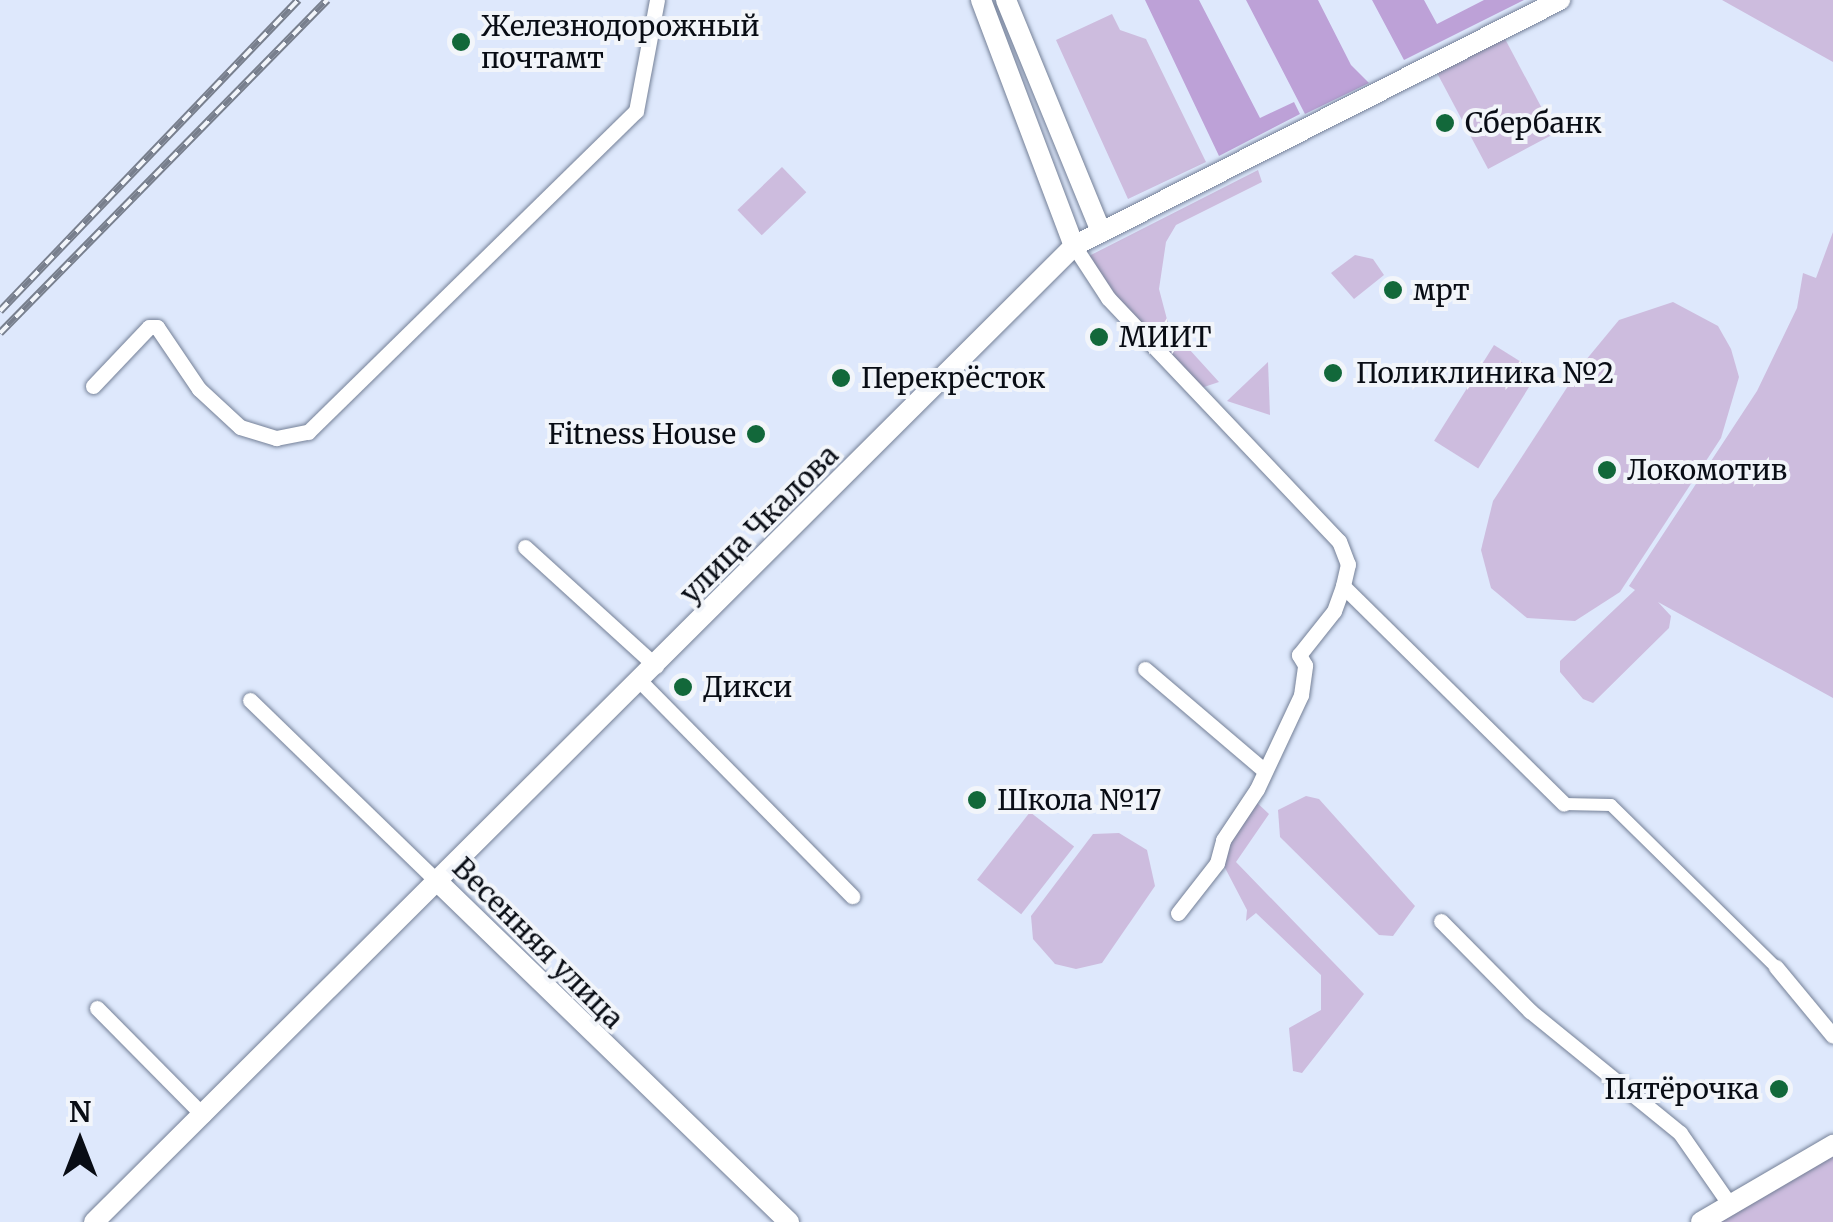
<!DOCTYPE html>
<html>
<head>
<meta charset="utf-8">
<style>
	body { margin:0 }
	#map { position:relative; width:1833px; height:1222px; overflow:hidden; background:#dee8fc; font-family:Merriweather,serif }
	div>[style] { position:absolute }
	.green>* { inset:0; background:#cdbcde; transform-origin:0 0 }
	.forest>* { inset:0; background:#bda1d7 }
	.roads { filter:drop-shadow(0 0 2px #748097) drop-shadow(0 0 2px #748097) }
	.pedestrian>* { height:12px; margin:-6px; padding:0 6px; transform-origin:6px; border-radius:6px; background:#fff }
	.minor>* { height:15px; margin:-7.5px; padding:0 7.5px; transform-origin:7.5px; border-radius:7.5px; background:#fff }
	.tertiary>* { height:20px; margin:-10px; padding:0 10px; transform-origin:10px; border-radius:10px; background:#fff }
	.rail>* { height:8px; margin-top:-4px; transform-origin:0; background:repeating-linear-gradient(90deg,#f2f5fa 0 11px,#787f8d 0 22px); box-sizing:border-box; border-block:2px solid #787f8d }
	.dots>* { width:28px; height:28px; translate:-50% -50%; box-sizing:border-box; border:5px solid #f2f5fa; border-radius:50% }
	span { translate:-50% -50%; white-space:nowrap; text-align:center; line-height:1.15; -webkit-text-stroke:8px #f2f5fa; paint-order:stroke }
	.poi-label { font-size:28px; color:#090d15 }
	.left { translate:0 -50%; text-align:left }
	.right { translate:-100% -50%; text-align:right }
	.street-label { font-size:28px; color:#090d15 }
	.north { position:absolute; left:30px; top:1092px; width:100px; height:100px; -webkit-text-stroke:8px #f2f5fa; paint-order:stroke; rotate:0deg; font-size:28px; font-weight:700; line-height:40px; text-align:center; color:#090d15 }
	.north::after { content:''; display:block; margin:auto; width:35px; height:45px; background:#090d15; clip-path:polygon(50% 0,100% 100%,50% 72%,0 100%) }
</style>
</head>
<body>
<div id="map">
	<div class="green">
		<div style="clip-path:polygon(1722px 0,1833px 0,1833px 62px)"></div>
		<div style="clip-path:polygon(1112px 14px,1120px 30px,1146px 39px,1206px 162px,1128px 199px,1056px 40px)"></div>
		<div style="left:1504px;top:37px;width:109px;height:76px;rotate:62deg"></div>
		<div style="left:782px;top:167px;width:35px;height:62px;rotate:46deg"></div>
		<div style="clip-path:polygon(1258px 170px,1262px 182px,1176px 225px,1166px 242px,1159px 289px,1169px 327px,1219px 382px,1201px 388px,1091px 276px,1085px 258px)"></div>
		<div style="clip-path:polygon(1833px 232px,1833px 698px,1658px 602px,1671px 616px,1669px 628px,1593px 703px,1583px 699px,1560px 672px,1560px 661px,1635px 590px,1629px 586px,1757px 391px,1797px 308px,1803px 273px,1816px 278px)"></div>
		<div style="clip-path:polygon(1355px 255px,1373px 259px,1384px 275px,1354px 299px,1331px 273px)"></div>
		<div style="clip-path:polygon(1673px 302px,1718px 326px,1731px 349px,1739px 377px,1721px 438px,1620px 592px,1575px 621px,1527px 618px,1491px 588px,1481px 550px,1493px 501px,1581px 366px,1619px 320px)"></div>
		<div style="left:1494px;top:345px;width:52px;height:113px;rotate:32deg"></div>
		<div style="clip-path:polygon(1268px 362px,1270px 415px,1227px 401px)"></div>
		<div style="clip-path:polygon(1306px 796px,1319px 799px,1415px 906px,1393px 936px,1379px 935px,1280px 837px,1278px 810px)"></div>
		<div style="clip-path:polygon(1253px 799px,1269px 814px,1236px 862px,1364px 994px,1302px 1073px,1293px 1071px,1289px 1028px,1321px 1010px,1321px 975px,1256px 913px,1246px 921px,1247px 910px,1223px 864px,1225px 844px)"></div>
		<div style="left:1030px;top:812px;width:56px;height:86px;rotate:38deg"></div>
		<div style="clip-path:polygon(1119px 833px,1147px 850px,1155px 886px,1102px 963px,1076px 969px,1055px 964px,1033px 939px,1031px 916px,1093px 834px)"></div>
		<div style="clip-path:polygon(1833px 1153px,1833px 1222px,1714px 1222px)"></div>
	</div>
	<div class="forest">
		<div style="clip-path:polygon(1145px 0,1199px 0,1260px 118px,1294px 102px,1300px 114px,1219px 156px)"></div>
		<div style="clip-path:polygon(1246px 0,1318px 0,1351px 65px,1369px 83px,1305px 114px)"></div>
		<div style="clip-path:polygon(1372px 0,1424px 0,1437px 24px,1484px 0,1524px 0,1404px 60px)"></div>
	</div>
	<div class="roads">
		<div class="pedestrian">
			<div style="left:1564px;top:804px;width:47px;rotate:1.2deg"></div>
			<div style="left:1611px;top:805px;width:231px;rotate:44.5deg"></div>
		</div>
		<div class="minor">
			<div style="left:1074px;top:246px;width:62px;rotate:56.8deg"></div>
			<div style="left:1108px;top:298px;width:335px;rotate:46.5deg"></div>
			<div style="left:1339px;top:541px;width:25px;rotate:69deg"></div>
			<div style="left:1348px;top:564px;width:23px;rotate:103deg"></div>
			<div style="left:1343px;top:586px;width:310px;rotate:44.6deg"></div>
			<div style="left:93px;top:386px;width:81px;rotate:-46.5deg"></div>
			<div style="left:149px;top:327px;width:8px"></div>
			<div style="left:157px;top:327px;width:75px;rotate:55.9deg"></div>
			<div style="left:199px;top:389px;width:56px;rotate:42.8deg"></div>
			<div style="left:240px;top:427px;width:38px;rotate:17deg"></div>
			<div style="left:276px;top:438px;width:33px;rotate:-11deg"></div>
			<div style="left:308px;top:432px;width:459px;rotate:-44.4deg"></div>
			<div style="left:636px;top:111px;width:113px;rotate:-79.3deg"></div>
			<div style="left:525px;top:547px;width:177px;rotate:42.3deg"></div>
			<div style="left:1145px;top:669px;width:157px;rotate:40.4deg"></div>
			<div style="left:641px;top:682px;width:301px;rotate:45.4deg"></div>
			<div style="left:250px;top:700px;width:262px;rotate:44.1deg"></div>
			<div style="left:1178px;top:913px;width:63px;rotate:-52deg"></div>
			<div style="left:1217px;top:863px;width:24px;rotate:-75deg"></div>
			<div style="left:1223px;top:840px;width:61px;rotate:-56.3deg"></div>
			<div style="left:1257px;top:789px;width:104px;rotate:-64.9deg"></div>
			<div style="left:1301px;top:695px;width:30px;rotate:-82deg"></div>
			<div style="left:1305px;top:665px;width:12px;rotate:-121deg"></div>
			<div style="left:1299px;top:655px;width:56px;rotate:-51.5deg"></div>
			<div style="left:1334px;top:611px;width:27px;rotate:-70deg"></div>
			<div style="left:1441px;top:921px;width:127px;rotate:45.3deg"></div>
			<div style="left:1530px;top:1011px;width:193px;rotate:39.1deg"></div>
			<div style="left:1680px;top:1133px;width:88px;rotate:55.2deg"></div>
			<div style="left:1776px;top:967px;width:89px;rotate:50.4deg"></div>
			<div style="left:97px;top:1008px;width:151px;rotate:45.3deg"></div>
		</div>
		<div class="tertiary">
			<div style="left:981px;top:0;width:263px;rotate:69.3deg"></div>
			<div style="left:1006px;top:0;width:251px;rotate:67.7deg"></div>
			<div style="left:438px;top:882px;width:489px;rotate:44.1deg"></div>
			<div style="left:94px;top:1222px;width:1383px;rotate:-44.88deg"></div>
			<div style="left:1074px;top:246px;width:545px;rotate:-26.85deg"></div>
			<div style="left:1701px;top:1222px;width:153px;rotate:-30.3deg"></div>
		</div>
	</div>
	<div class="rail">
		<div style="left:0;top:311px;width:431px;rotate:-46.2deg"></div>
		<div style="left:0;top:333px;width:467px;rotate:-45.5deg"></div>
	</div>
	<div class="dots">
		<div style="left:461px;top:42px;background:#12683a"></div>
		<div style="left:1445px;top:123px;background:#12683a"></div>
		<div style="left:1393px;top:290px;background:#12683a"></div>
		<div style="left:1099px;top:337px;background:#12683a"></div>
		<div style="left:1333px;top:373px;background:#12683a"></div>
		<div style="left:841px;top:378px;background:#12683a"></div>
		<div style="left:756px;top:434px;background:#12683a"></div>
		<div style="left:1607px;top:470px;background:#12683a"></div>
		<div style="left:683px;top:687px;background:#12683a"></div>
		<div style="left:977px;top:800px;background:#12683a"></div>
		<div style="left:1779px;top:1089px;background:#12683a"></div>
	</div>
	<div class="poi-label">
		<span class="left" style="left:481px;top:42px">Железнодорожный<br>почтамт</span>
		<span class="left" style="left:1465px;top:123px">Сбербанк</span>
		<span class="left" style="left:1413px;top:290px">мрт</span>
		<span class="left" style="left:1119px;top:337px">МИИТ</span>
		<span class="left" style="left:1356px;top:373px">Поликлиника №2</span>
		<span class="left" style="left:861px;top:378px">Перекрёсток</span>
		<span class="right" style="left:736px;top:434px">Fitness House</span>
		<span class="left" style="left:1627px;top:470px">Локомотив</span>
		<span class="left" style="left:703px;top:687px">Дикси</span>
		<span class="left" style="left:997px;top:800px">Школа №17</span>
		<span class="right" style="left:1759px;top:1089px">Пятёрочка</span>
	</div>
	<div class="street-label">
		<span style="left:759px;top:524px;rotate:-45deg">улица Чкалова</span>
		<span style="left:538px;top:943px;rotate:45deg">Весенняя улица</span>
	</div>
	<div class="north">N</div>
</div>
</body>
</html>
